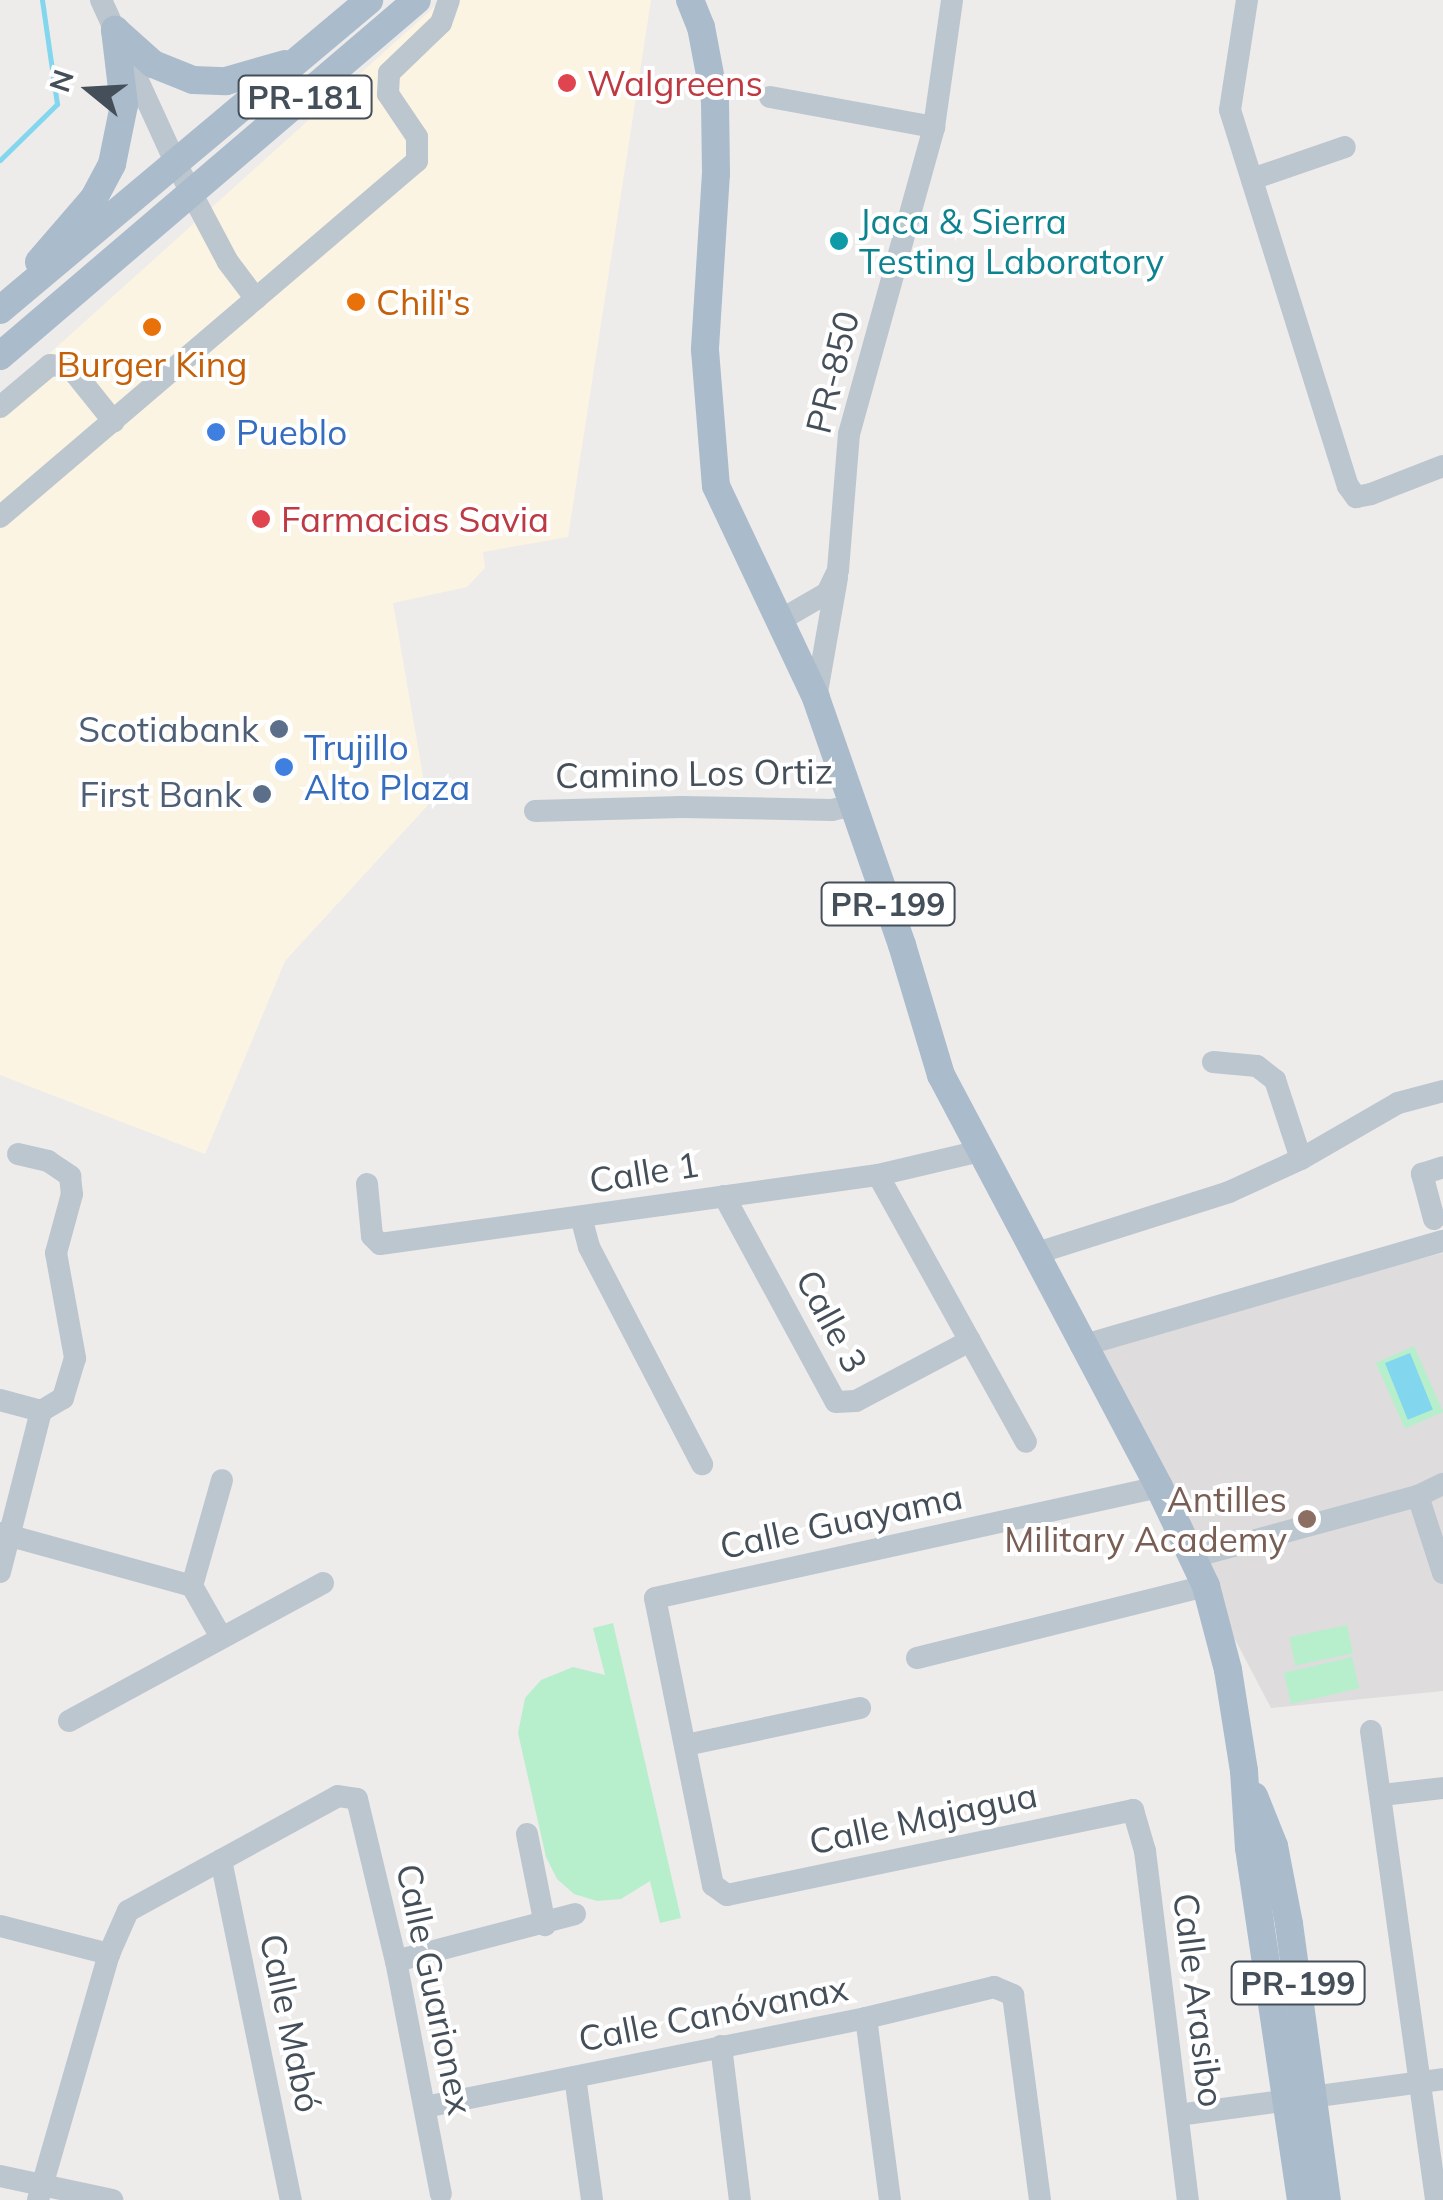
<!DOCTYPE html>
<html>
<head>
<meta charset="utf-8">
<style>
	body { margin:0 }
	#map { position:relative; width:1443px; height:2200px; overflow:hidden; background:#eeebeb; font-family:Mulish,sans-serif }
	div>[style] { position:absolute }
	.commercial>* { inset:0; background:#fcf4e2 }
	.education>* { inset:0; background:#dfdcdd }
	.green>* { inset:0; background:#b7efcd; transform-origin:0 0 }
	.water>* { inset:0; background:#82d6ed; transform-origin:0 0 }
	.stream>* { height:5px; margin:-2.5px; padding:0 2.5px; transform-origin:2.5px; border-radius:2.5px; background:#82d6ed }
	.minor>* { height:22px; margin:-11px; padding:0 11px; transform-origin:11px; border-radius:11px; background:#bcc6cf }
	.major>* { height:28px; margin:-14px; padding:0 14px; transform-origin:14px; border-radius:14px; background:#abc }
	.dots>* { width:28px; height:28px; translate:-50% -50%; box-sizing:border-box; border:5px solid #fff; border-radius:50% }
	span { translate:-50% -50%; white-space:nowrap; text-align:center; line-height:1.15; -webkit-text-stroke:8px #fff; paint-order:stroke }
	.shield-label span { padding:2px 8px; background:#fff; border:2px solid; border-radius:8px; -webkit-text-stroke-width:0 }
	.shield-label { font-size:32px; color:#444f59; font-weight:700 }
	.health-label { font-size:35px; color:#be3a42 }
	.left { translate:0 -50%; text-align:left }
	.culture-label { font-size:35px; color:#0d838f }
	.food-label { font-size:35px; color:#c56008 }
	.street-label { font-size:35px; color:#444f59 }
	.shop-label { font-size:35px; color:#366cbe }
	.service-label { font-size:35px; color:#4e5e75 }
	.right { translate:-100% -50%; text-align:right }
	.education-label { font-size:35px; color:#785e54 }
	.north { position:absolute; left:40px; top:40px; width:100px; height:100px; -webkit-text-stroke:8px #fff; paint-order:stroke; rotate:288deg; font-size:28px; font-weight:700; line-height:40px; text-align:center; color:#444f59 }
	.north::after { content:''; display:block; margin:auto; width:35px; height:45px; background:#444f59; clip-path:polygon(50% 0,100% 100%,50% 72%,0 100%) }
</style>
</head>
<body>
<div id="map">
	<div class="commercial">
		<div style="clip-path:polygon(442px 0,651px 0,568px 537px,483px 552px,485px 568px,467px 587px,393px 603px,428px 805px,285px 961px,205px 1154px,0 1075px,0 398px)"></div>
	</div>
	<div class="education">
		<div style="clip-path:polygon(1443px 1253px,1443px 1691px,1271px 1708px,1081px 1346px)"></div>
	</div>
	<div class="green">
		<div style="left:1414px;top:1346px;width:72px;height:42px;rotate:66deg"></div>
		<div style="clip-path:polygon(613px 1623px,681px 1918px,660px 1923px,650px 1881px,621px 1899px,597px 1901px,574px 1894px,557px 1879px,546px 1857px,518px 1733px,525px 1698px,541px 1680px,573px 1667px,605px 1675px,593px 1628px)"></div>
		<div style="left:1347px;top:1625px;width:29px;height:59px;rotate:78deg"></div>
		<div style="left:1352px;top:1657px;width:32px;height:70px;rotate:77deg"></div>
	</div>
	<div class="water">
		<div style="left:1410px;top:1353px;width:61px;height:27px;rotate:68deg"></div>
	</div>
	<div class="stream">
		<div style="left:0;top:160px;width:80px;rotate:-44.5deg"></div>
		<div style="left:57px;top:104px;width:105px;rotate:-98.2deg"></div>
	</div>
	<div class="minor">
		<div style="left:101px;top:0;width:178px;rotate:65.4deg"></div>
		<div style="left:175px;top:162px;width:113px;rotate:62.1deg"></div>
		<div style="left:228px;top:262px;width:46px;rotate:52.9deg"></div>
		<div style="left:1247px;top:0;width:111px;rotate:98.8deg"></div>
		<div style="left:1230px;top:110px;width:394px;rotate:72.6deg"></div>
		<div style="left:1348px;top:486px;width:14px;rotate:54deg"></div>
		<div style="left:1356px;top:497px;width:15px;rotate:-11deg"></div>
		<div style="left:1371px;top:494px;width:77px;rotate:-21.3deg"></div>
		<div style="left:770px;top:97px;width:167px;rotate:10.4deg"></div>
		<div style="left:1252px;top:179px;width:98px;rotate:-19deg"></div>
		<div style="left:0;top:407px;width:65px;rotate:-40deg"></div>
		<div style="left:50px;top:365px;width:20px;rotate:6deg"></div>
		<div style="left:70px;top:367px;width:70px;rotate:51.3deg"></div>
		<div style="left:0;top:517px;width:548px;rotate:-40.49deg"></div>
		<div style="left:417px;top:161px;width:24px;rotate:-90deg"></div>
		<div style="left:417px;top:137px;width:52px;rotate:-124deg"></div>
		<div style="left:388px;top:94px;width:21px;rotate:-87deg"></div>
		<div style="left:389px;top:73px;width:72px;rotate:-43.9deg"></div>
		<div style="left:441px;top:23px;width:24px;rotate:-71deg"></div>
		<div style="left:782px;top:619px;width:52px;rotate:-30deg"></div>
		<div style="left:827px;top:593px;width:25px;rotate:-64deg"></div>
		<div style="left:838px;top:570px;width:136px;rotate:-85.4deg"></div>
		<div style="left:849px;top:434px;width:319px;rotate:-74.5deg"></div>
		<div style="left:934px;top:127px;width:128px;rotate:-81.9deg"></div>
		<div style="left:816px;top:698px;width:122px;rotate:-80.1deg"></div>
		<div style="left:535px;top:811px;width:147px;rotate:-1.6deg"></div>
		<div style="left:682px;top:807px;width:150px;rotate:1.1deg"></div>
		<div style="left:832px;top:810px;width:23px;rotate:-13deg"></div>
		<div style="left:1213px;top:1062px;width:44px;rotate:5.2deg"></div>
		<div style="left:1257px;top:1066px;width:23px;rotate:38deg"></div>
		<div style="left:1275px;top:1080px;width:83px;rotate:71.8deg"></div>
		<div style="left:18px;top:1154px;width:31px;rotate:13deg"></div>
		<div style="left:48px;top:1161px;width:27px;rotate:34deg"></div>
		<div style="left:70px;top:1176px;width:18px;rotate:84deg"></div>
		<div style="left:72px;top:1194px;width:61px;rotate:105.2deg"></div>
		<div style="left:56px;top:1253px;width:107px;rotate:79.7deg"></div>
		<div style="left:75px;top:1358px;width:42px;rotate:106.7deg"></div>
		<div style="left:63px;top:1398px;width:26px;rotate:149deg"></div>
		<div style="left:878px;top:1175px;width:305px;rotate:61deg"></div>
		<div style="left:367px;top:1184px;width:52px;rotate:84.5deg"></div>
		<div style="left:372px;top:1236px;width:11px;rotate:45deg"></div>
		<div style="left:380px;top:1244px;width:503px;rotate:-7.89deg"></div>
		<div style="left:878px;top:1175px;width:105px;rotate:-13.2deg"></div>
		<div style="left:724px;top:1196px;width:234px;rotate:61.5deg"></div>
		<div style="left:836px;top:1402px;width:20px;rotate:-3deg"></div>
		<div style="left:856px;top:1401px;width:129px;rotate:-27.8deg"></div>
		<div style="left:581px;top:1217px;width:31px;rotate:75deg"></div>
		<div style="left:589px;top:1247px;width:245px;rotate:62.5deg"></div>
		<div style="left:1434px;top:1219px;width:47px;rotate:-104.9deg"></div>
		<div style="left:1422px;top:1174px;width:22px;rotate:-18deg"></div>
		<div style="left:1034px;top:1254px;width:205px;rotate:-17.6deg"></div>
		<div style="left:1229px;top:1192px;width:79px;rotate:-24.6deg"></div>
		<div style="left:1301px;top:1159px;width:112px;rotate:-30deg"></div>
		<div style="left:1398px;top:1103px;width:47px;rotate:-14.9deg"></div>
		<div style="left:1081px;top:1346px;width:377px;rotate:-16.2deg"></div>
		<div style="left:0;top:1400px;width:42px;rotate:15deg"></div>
		<div style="left:1159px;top:1487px;width:516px;rotate:167.58deg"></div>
		<div style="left:655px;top:1598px;width:293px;rotate:78.6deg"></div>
		<div style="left:713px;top:1885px;width:17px;rotate:36deg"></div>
		<div style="left:727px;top:1895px;width:415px;rotate:-11.8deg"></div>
		<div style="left:1133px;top:1810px;width:43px;rotate:73.7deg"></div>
		<div style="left:1145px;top:1851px;width:352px;rotate:83deg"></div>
		<div style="left:1418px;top:1496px;width:28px;rotate:-26deg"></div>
		<div style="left:0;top:1533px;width:199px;rotate:15.4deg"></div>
		<div style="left:192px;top:1586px;width:59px;rotate:60.4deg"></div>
		<div style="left:1193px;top:1557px;width:233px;rotate:-15.2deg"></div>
		<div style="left:1418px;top:1496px;width:81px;rotate:72deg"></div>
		<div style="left:0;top:1572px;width:166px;rotate:-75.7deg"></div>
		<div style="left:192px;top:1586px;width:110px;rotate:-74.2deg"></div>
		<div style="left:917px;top:1658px;width:298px;rotate:-14deg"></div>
		<div style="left:69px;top:1721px;width:289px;rotate:-28.5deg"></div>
		<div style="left:1371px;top:1731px;width:473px;rotate:82.1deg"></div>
		<div style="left:686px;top:1745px;width:178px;rotate:-12deg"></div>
		<div style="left:1382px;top:1795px;width:61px;rotate:-6.5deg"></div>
		<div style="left:527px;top:1834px;width:93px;rotate:78.8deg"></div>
		<div style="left:221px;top:1860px;width:347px;rotate:78.4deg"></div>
		<div style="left:0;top:1926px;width:113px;rotate:14.4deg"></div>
		<div style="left:396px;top:1961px;width:185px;rotate:-14.7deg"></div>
		<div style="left:866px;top:2018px;width:184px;rotate:82.5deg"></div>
		<div style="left:721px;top:2046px;width:155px;rotate:83deg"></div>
		<div style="left:575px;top:2077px;width:124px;rotate:82.1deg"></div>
		<div style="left:425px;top:2107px;width:450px;rotate:-11.4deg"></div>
		<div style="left:866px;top:2018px;width:132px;rotate:-13.6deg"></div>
		<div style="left:994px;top:1987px;width:21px;rotate:23deg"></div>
		<div style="left:1013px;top:1995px;width:207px;rotate:82.5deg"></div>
		<div style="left:1178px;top:2115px;width:267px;rotate:-7.7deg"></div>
		<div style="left:0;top:2176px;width:115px;rotate:12.1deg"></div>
		<div style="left:38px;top:2200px;width:256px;rotate:-73.9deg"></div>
		<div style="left:109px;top:1954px;width:47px;rotate:-66.2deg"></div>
		<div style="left:128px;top:1911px;width:239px;rotate:-28.7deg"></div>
		<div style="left:338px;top:1796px;width:19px;rotate:9deg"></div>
		<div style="left:357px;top:1799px;width:167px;rotate:76.5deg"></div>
		<div style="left:396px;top:1961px;width:237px;rotate:79.1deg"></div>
	</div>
	<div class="major">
		<div style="left:690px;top:0;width:29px;rotate:68deg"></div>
		<div style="left:701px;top:27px;width:75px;rotate:79.3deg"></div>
		<div style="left:715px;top:101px;width:72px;rotate:89.2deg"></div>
		<div style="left:716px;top:173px;width:177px;rotate:93.6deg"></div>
		<div style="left:705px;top:350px;width:136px;rotate:85.4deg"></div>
		<div style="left:716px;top:486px;width:234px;rotate:64.7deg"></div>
		<div style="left:816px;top:698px;width:262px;rotate:70.8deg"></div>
		<div style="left:902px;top:945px;width:136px;rotate:73.3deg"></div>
		<div style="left:941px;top:1075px;width:466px;rotate:62.1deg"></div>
		<div style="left:1159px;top:1487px;width:110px;rotate:64.6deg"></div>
		<div style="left:1206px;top:1586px;width:87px;rotate:75.3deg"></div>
		<div style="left:1228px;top:1670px;width:102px;rotate:81deg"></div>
		<div style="left:1244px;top:1771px;width:77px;rotate:86.3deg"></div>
		<div style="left:1249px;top:1848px;width:356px;rotate:81.6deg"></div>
		<div style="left:115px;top:30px;width:51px;rotate:41.8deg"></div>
		<div style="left:153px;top:64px;width:43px;rotate:21.8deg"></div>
		<div style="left:193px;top:80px;width:33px;rotate:2deg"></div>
		<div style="left:226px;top:81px;width:61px;rotate:-16.1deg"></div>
		<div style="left:39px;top:262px;width:84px;rotate:-49.3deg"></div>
		<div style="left:94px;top:198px;width:38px;rotate:-62deg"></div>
		<div style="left:112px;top:164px;width:60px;rotate:-78.5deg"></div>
		<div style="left:124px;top:105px;width:76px;rotate:-96.8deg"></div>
		<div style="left:0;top:310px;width:482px;rotate:-40deg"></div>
		<div style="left:0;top:356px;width:548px;rotate:-40.49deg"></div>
		<div style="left:1254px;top:1796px;width:54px;rotate:68.2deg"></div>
		<div style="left:1274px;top:1846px;width:79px;rotate:79.1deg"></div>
		<div style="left:1289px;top:1924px;width:279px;rotate:82.2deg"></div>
	</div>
	<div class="dots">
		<div style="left:567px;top:83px;background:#e0444e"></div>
		<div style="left:839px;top:241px;background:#0f9aa8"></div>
		<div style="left:356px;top:302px;background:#e8710a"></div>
		<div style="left:152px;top:327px;background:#e8710a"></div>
		<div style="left:216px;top:432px;background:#3f7fe0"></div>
		<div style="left:261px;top:519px;background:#e0444e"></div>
		<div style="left:279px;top:729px;background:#5c6f8a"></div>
		<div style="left:284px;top:767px;background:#3f7fe0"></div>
		<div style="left:262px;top:794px;background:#5c6f8a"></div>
		<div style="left:1307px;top:1519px;background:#8d6e63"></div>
	</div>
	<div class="shield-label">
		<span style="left:305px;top:97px">PR-181</span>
		<span style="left:888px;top:904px">PR-199</span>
		<span style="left:1298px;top:1983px">PR-199</span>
	</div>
	<div class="health-label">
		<span class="left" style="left:587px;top:83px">Walgreens</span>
		<span class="left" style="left:281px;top:519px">Farmacias Savia</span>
	</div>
	<div class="culture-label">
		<span class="left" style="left:859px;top:241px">Jaca &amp; Sierra<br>Testing Laboratory</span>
	</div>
	<div class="food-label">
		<span class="left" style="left:376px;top:302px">Chili's</span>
		<span style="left:152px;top:364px">Burger King</span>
	</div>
	<div class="street-label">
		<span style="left:832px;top:372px;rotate:-76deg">PR-850</span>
		<span style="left:694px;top:773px;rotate:-1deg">Camino Los Ortiz</span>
		<span style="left:644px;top:1172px;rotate:-9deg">Calle 1</span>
		<span style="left:832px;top:1321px;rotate:62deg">Calle 3</span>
		<span style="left:841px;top:1521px;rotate:-12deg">Calle Guayama</span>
		<span style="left:923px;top:1818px;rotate:-12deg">Calle Majagua</span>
		<span style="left:435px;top:1989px;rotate:78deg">Calle Guarionex</span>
		<span style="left:1199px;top:2000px;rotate:83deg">Calle Arasibo</span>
		<span style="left:713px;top:2013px;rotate:-11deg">Calle Canóvanax</span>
		<span style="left:291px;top:2023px;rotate:78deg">Calle Mabó</span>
	</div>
	<div class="shop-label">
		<span class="left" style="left:236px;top:432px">Pueblo</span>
		<span class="left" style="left:304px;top:767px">Trujillo<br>Alto Plaza</span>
	</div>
	<div class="service-label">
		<span class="right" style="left:259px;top:729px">Scotiabank</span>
		<span class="right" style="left:242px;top:794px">First Bank</span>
	</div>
	<div class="education-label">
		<span class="right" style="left:1287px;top:1519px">Antilles<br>Military Academy</span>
	</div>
	<div class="north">N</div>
</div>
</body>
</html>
